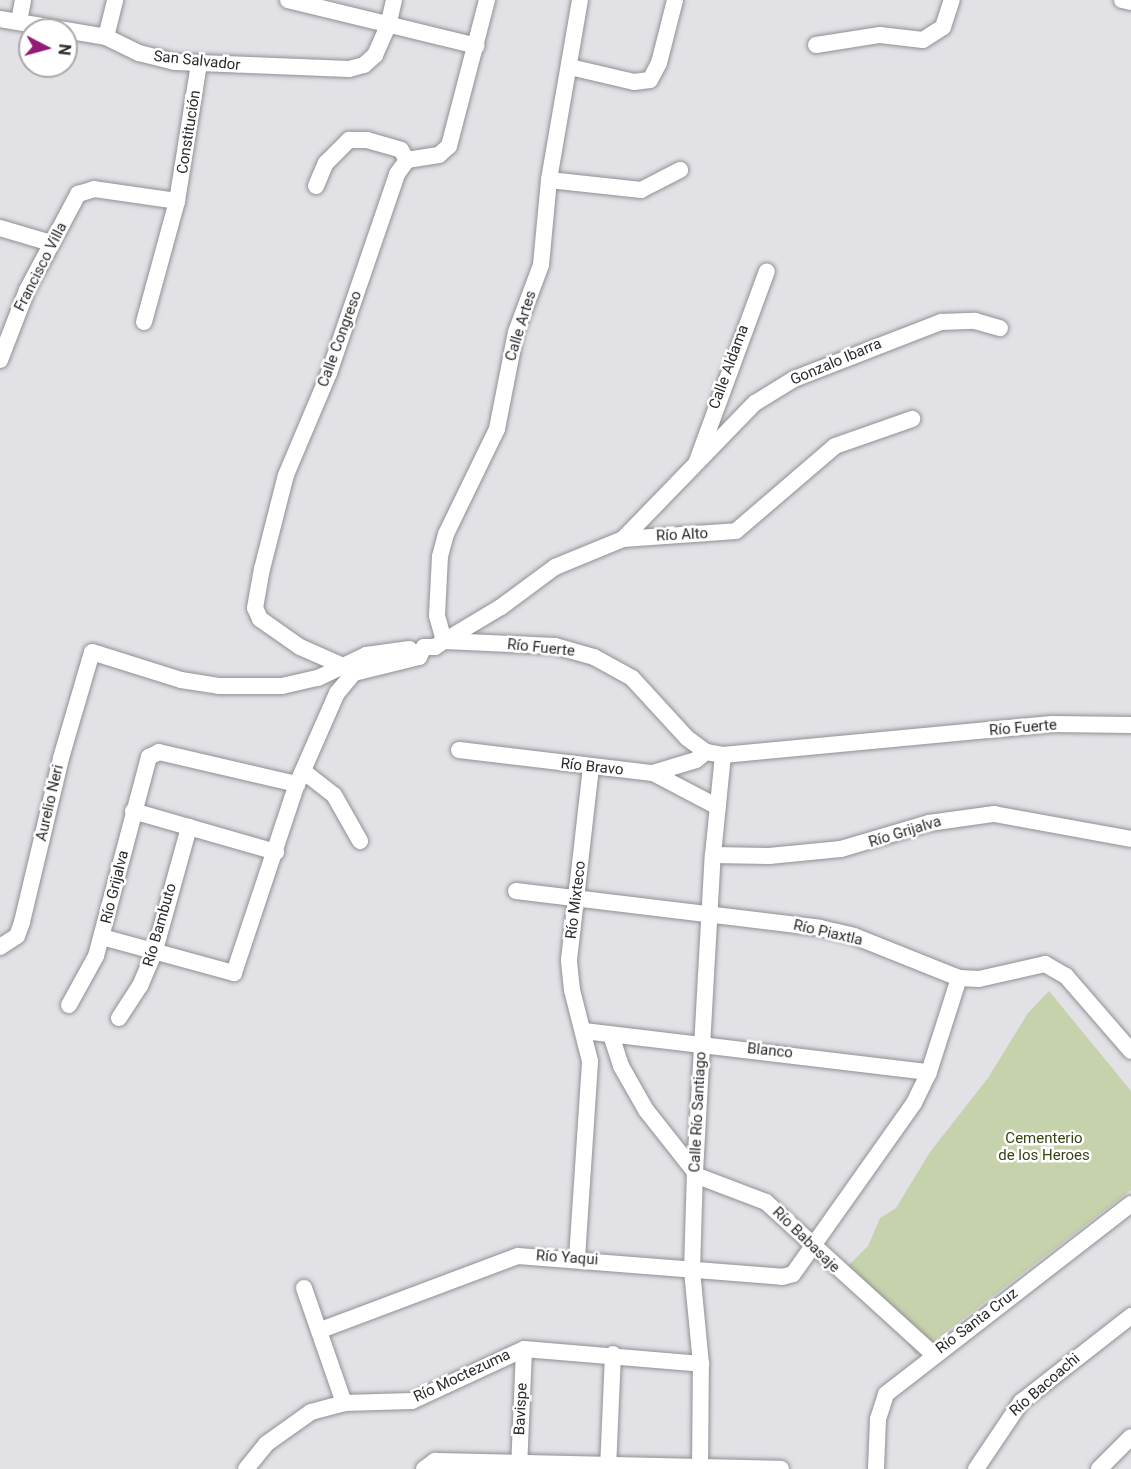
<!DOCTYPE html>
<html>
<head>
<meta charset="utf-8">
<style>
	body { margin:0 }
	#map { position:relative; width:1131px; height:1469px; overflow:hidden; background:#e1e1e6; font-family:Roboto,sans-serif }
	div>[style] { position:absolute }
	.green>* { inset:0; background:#c6d2ac }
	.roads { filter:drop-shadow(0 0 2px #8f9095) drop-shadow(0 0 2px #8f9095) }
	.minor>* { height:16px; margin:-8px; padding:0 8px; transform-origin:8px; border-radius:8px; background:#fff }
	span { translate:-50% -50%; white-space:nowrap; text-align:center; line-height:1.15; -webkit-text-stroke:5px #fff; paint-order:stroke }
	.street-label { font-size:15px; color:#2a2b2d }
	.park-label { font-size:15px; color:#384314 }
	.north { position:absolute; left:18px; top:18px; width:60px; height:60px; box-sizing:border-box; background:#fff; border:2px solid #aaaaab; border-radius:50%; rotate:96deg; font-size:16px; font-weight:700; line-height:24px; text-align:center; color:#2a2b2d }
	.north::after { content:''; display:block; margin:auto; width:21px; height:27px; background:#941b77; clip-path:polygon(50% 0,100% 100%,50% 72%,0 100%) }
</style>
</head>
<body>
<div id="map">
	<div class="green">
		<div style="clip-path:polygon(1049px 991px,1131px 1091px,1131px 1190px,916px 1355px,879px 1303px,845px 1269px,868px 1246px,880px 1218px,896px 1208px,930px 1152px,988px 1078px,1028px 1013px)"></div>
	</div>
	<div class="roads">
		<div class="minor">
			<div style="left:288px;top:0;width:194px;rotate:13.7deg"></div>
			<div style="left:580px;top:0;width:183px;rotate:99.8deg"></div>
			<div style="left:549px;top:180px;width:85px;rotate:95.4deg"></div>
			<div style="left:541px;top:265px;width:72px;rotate:110.5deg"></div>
			<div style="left:516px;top:332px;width:99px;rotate:101.1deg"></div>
			<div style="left:497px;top:429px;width:117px;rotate:115.9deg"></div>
			<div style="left:446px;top:534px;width:23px;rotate:105deg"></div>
			<div style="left:440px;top:556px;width:60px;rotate:92.9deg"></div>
			<div style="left:437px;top:616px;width:26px;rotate:74deg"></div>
			<div style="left:444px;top:641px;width:66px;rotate:-30.8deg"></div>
			<div style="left:501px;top:607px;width:67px;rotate:-36.5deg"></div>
			<div style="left:555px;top:567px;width:74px;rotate:-22.4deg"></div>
			<div style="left:623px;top:539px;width:113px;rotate:-4deg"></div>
			<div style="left:736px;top:531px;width:130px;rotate:-40.6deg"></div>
			<div style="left:835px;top:446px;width:82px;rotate:-19.3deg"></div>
			<div style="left:1122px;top:0;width:9px;rotate:13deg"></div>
			<div style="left:0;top:19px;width:108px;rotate:9.6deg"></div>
			<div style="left:106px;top:37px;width:37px;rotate:26deg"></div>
			<div style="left:139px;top:53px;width:37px;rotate:14deg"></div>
			<div style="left:175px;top:62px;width:174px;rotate:2.3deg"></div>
			<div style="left:349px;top:69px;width:16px;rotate:-15deg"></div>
			<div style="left:364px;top:65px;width:15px;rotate:-42deg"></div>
			<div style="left:375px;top:55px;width:32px;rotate:-66deg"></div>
			<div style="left:388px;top:26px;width:27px;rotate:-77deg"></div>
			<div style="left:19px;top:21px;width:21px;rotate:-79deg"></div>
			<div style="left:106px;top:37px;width:38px;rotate:-76deg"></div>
			<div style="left:816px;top:45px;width:65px;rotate:-8.9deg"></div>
			<div style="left:880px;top:35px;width:43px;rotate:6.6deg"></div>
			<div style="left:923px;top:40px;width:24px;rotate:-33deg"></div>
			<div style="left:943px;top:27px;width:28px;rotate:-72deg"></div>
			<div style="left:570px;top:67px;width:66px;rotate:13.2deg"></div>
			<div style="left:634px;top:82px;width:16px;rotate:-7deg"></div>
			<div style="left:650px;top:80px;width:19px;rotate:-62deg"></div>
			<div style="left:659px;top:63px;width:65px;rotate:-75.7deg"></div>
			<div style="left:549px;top:180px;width:93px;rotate:6.2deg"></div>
			<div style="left:641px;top:190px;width:44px;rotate:-27.1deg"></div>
			<div style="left:316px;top:186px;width:25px;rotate:-67deg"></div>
			<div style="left:326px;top:163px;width:33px;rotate:-45deg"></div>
			<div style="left:349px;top:140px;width:18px"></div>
			<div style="left:367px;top:140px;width:35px;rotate:16deg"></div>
			<div style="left:401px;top:150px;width:12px;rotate:59deg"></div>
			<div style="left:0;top:228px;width:53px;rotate:16.4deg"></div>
			<div style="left:144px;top:322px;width:125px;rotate:-74.7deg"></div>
			<div style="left:177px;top:201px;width:139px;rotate:-80.9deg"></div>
			<div style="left:0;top:360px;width:75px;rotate:-68.9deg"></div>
			<div style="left:27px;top:290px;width:109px;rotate:-62deg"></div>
			<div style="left:78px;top:194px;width:17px;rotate:-17deg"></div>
			<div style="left:94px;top:189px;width:84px;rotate:8.2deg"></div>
			<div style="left:697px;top:461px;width:202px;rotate:-69.8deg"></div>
			<div style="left:623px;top:539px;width:190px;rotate:-45.9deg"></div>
			<div style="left:755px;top:403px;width:46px;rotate:-31.6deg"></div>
			<div style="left:794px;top:379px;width:158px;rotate:-21.2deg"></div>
			<div style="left:941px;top:322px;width:34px;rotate:-2deg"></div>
			<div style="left:975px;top:321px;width:26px;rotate:16deg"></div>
			<div style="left:341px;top:665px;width:45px;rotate:-156.3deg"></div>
			<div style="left:300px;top:647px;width:49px;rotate:-145deg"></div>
			<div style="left:260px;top:619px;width:12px;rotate:-114deg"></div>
			<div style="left:255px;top:608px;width:40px;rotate:-80deg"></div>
			<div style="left:262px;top:569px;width:97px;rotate:-75.7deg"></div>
			<div style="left:286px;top:475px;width:111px;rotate:-67.1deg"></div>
			<div style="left:329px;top:373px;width:210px;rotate:-71.1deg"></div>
			<div style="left:397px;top:174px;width:17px;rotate:-54deg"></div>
			<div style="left:407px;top:160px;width:32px;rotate:-9deg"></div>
			<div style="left:439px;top:155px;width:13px;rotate:-42deg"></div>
			<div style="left:449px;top:146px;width:151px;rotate:-75.4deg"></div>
			<div style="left:459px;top:750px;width:195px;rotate:6.8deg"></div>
			<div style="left:653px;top:773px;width:73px;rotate:27.6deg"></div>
			<div style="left:303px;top:771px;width:39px;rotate:38deg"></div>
			<div style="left:334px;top:795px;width:53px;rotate:60.5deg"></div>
			<div style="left:653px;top:773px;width:45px;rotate:-16.8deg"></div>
			<div style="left:696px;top:760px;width:13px;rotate:-39deg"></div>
			<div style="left:133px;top:811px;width:149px;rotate:16deg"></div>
			<div style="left:713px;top:855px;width:56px;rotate:1deg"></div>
			<div style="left:769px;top:856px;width:72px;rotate:-5.6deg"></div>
			<div style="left:841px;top:849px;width:92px;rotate:-16.5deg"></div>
			<div style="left:929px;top:823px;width:66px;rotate:-7.9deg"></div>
			<div style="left:994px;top:814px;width:139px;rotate:10.3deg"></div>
			<div style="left:516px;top:891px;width:306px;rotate:6.9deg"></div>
			<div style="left:820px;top:928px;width:35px;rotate:13deg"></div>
			<div style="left:854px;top:936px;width:113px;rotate:21.8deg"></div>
			<div style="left:959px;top:978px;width:20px;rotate:3deg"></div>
			<div style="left:979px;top:979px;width:68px;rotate:-12.8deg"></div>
			<div style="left:1045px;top:964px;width:24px;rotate:30deg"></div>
			<div style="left:1066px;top:976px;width:99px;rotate:49.1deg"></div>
			<div style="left:102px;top:937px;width:137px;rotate:15.3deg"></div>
			<div style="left:234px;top:973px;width:199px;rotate:-71.6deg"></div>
			<div style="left:297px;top:784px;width:99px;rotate:-66.3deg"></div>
			<div style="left:337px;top:693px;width:26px;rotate:-50deg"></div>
			<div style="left:354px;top:673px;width:67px;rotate:-13.8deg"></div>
			<div style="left:419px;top:657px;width:11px;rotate:-63deg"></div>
			<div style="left:424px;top:647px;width:11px"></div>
			<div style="left:435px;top:647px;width:11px;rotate:-34deg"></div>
			<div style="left:444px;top:641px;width:111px;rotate:2.6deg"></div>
			<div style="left:555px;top:646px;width:41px;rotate:15.8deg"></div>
			<div style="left:594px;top:657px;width:43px;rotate:28.9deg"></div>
			<div style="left:632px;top:678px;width:81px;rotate:47.5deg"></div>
			<div style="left:687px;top:738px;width:24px;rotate:36deg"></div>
			<div style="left:706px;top:752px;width:17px;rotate:10deg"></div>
			<div style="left:723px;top:755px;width:330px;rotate:-5.4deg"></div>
			<div style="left:1052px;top:724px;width:79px;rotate:0.7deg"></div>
			<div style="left:0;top:947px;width:20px;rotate:-33deg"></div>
			<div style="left:17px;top:936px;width:15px;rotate:-70deg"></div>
			<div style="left:22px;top:922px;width:169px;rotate:-76.6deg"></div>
			<div style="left:61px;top:758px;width:110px;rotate:-73.7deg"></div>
			<div style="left:92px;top:652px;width:93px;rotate:17.5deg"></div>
			<div style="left:181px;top:680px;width:38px;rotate:9deg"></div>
			<div style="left:219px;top:686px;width:63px"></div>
			<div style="left:282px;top:686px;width:37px;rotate:-13deg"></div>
			<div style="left:318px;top:678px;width:53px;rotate:-25.6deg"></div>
			<div style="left:366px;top:655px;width:44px;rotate:-7.8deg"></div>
			<div style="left:69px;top:1005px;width:56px;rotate:-61.1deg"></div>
			<div style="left:96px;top:956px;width:206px;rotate:-75.1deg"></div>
			<div style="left:149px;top:757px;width:11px;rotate:-27deg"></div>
			<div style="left:159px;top:752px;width:142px;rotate:13.1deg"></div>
			<div style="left:119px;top:1018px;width:38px;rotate:-57deg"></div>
			<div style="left:140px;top:986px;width:39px;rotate:-67deg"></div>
			<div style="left:155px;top:950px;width:128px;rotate:-74.5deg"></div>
			<div style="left:584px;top:1031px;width:347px;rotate:6.8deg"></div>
			<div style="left:611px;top:1035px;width:33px;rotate:72deg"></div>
			<div style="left:621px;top:1066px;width:51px;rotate:60.4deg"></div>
			<div style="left:646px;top:1110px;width:79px;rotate:51.7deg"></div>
			<div style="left:695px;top:1175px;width:76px;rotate:20.8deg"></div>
			<div style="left:766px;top:1202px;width:227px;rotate:42.3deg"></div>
			<div style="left:577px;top:1258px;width:197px;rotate:-86.2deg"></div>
			<div style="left:590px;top:1061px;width:73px;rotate:-104.2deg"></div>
			<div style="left:572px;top:990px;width:30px;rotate:-96deg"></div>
			<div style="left:569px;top:960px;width:194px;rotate:-83.5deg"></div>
			<div style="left:304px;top:1288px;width:122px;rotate:70.8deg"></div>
			<div style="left:321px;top:1330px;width:210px;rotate:-20.6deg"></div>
			<div style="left:518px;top:1256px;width:265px;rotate:4.5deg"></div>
			<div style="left:782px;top:1277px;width:11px;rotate:-15deg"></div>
			<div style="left:793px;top:1274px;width:209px;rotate:-54.7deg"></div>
			<div style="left:914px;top:1103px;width:34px;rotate:-64deg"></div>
			<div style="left:929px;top:1072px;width:99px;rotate:-72.3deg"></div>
			<div style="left:246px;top:1469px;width:32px;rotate:-51deg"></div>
			<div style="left:266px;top:1444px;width:55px;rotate:-35.4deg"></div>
			<div style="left:311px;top:1412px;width:34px;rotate:-15deg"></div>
			<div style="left:344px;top:1403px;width:68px;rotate:-1.7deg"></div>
			<div style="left:412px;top:1401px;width:123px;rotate:-24.9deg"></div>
			<div style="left:524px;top:1349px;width:178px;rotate:4.8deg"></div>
			<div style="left:424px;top:1469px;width:14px;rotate:-36deg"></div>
			<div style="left:435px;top:1461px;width:346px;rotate:1.3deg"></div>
			<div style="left:519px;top:1469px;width:120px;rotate:-87.6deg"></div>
			<div style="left:608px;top:1469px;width:115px;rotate:-87.5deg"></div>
			<div style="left:700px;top:1469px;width:105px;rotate:-89.5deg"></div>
			<div style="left:701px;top:1364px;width:93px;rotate:-95.5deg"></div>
			<div style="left:692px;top:1271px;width:99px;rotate:-88.3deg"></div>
			<div style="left:695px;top:1172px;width:318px;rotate:-86.8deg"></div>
			<div style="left:713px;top:855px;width:100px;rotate:-84.3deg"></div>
			<div style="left:876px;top:1469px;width:50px;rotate:-87.7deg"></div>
			<div style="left:878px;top:1419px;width:26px;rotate:-72deg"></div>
			<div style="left:886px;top:1394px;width:310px;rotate:-37.8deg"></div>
			<div style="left:976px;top:1469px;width:81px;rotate:-56.1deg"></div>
			<div style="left:1021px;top:1402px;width:140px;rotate:-38deg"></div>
			<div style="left:1099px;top:1469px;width:45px;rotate:-45deg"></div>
		</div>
	</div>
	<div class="street-label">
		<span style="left:197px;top:61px;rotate:6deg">San Salvador</span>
		<span style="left:189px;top:132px;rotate:-81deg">Constitución</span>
		<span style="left:41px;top:267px;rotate:-63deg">Francisco Villa</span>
		<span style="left:521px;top:326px;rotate:-73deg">Calle Artes</span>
		<span style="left:340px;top:339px;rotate:-70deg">Calle Congreso</span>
		<span style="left:836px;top:362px;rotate:-23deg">Gonzalo Ibarra</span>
		<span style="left:729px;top:367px;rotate:-70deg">Calle Aldama</span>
		<span style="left:682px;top:535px;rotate:-3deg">Río Alto</span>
		<span style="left:541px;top:648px;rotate:6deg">Río Fuerte</span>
		<span style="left:1023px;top:728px;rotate:-5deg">Río Fuerte</span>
		<span style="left:592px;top:767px;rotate:6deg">Río Bravo</span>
		<span style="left:50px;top:803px;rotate:-77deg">Aurelio Neri</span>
		<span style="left:905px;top:832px;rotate:-17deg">Río Grijalva</span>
		<span style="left:115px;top:887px;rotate:-76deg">Río Grijalva</span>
		<span style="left:576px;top:900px;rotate:-83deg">Río Mixteco</span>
		<span style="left:160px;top:925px;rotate:-74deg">Río Bambuto</span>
		<span style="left:828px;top:933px;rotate:13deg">Río Piaxtla</span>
		<span style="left:770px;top:1051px;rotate:6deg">Blanco</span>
		<span style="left:698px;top:1112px;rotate:-87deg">Calle Río Santiago</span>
		<span style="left:806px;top:1240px;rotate:44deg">Río Babasaje</span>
		<span style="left:567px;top:1258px;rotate:4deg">Río Yaqui</span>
		<span style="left:977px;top:1321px;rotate:-37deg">Río Santa Cruz</span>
		<span style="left:462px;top:1376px;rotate:-25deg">Río Moctezuma</span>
		<span style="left:1045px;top:1385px;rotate:-41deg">Río Bacoachi</span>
		<span style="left:521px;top:1409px;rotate:-87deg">Bavispe</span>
	</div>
	<div class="park-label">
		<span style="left:1044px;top:1147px">Cementerio<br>de los Heroes</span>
	</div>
	<div class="north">N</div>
</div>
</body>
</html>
